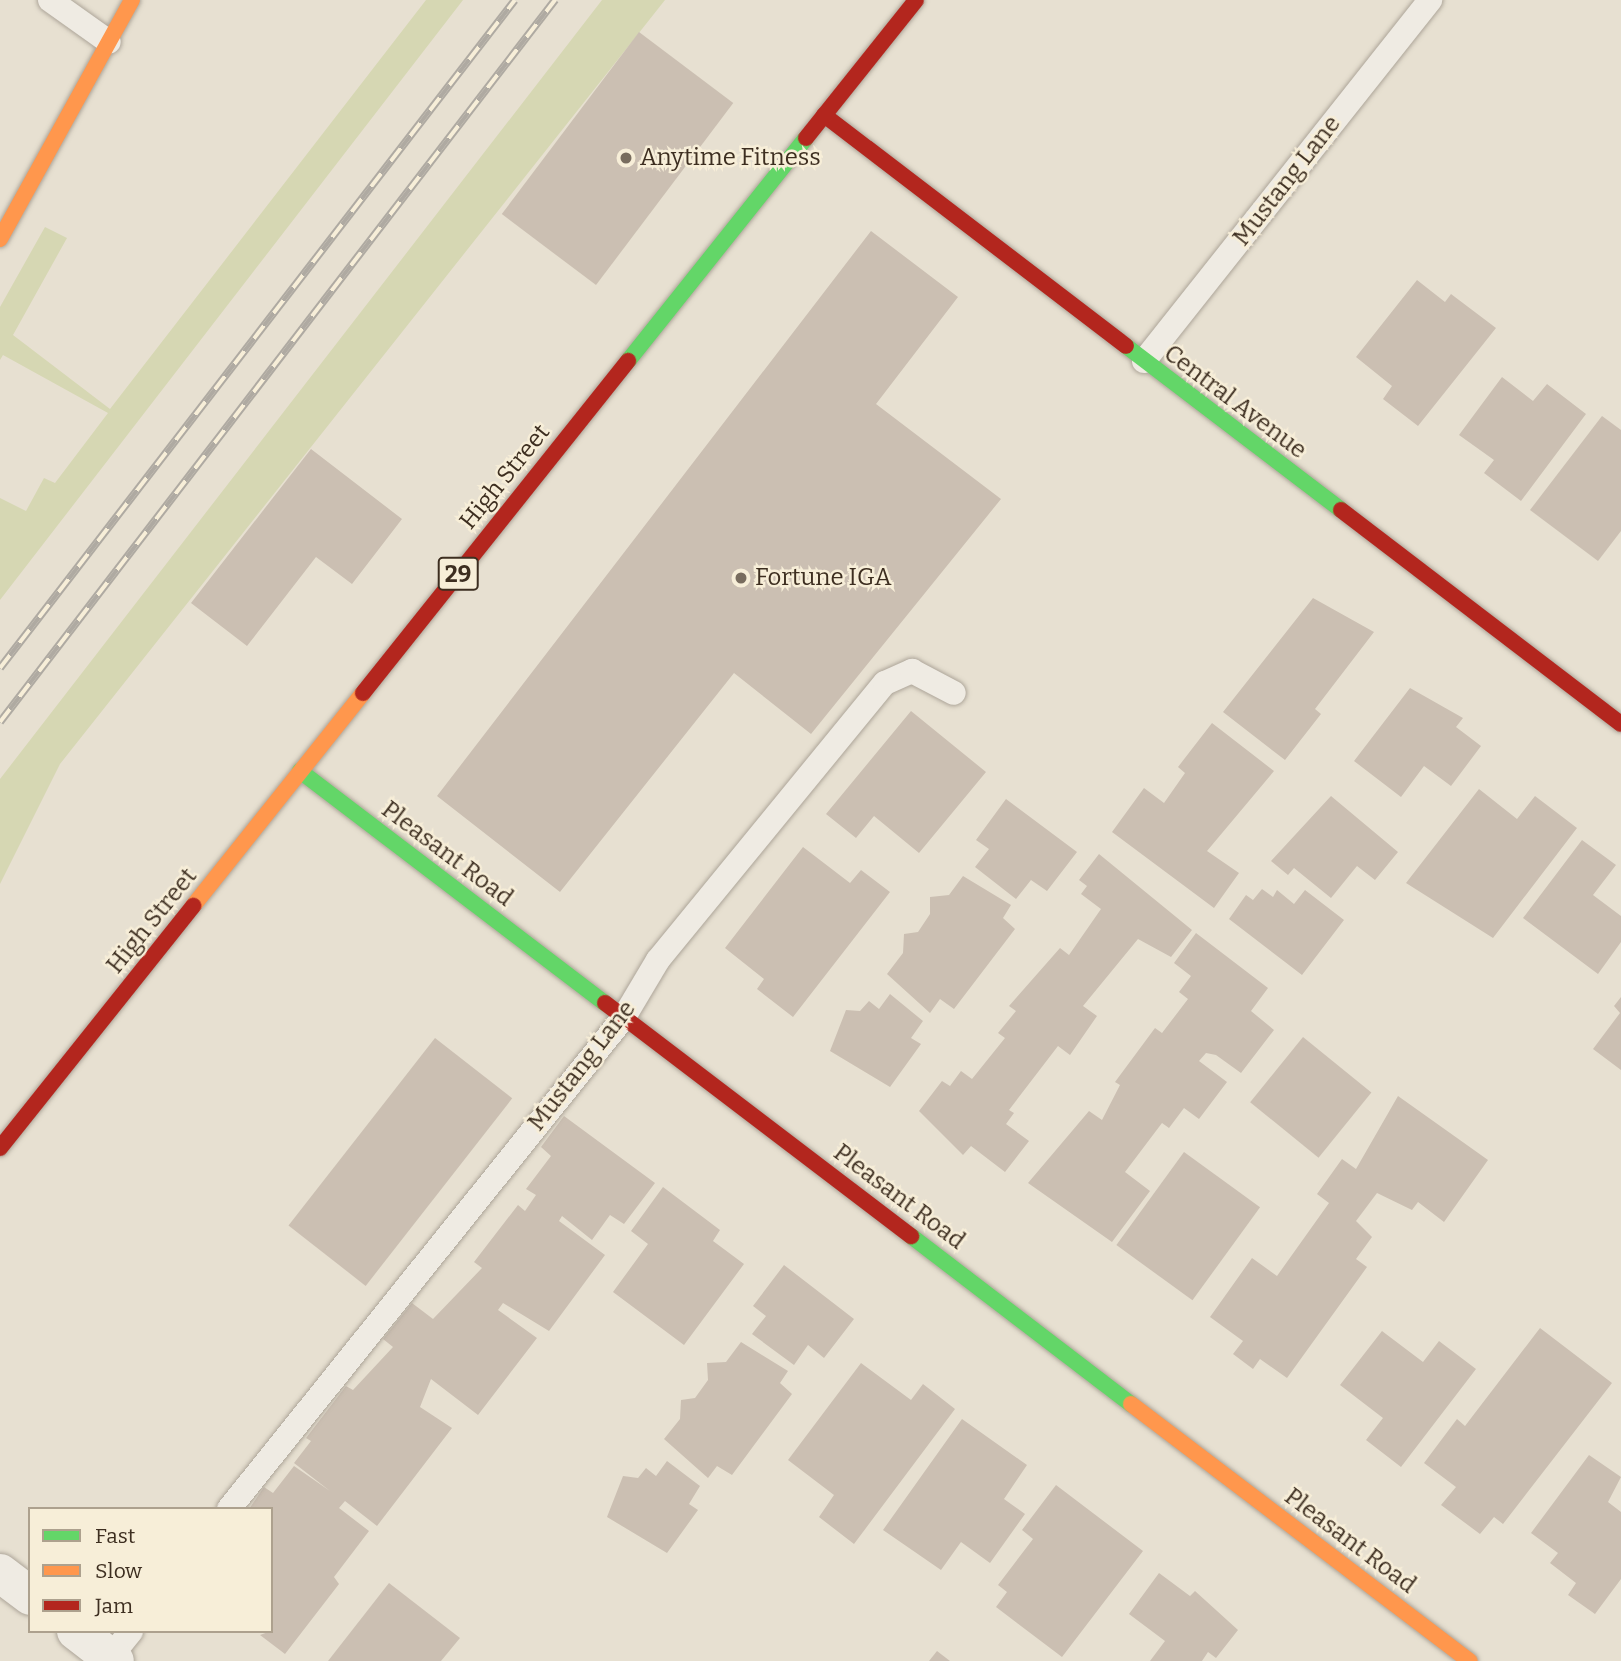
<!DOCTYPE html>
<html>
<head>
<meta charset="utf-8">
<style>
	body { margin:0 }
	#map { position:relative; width:1621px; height:1661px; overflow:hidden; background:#e7e0d1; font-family:Bitter,serif }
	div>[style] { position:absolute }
	.green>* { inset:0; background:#d6d7b3 }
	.building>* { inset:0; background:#cbbfb2; transform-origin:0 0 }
	.roads { filter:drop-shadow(0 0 2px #ada599) drop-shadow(0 0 2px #ada599) }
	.lane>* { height:24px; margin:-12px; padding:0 12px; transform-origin:12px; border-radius:12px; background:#efebe3 }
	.street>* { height:38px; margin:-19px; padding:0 19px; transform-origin:19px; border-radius:19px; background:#efebe3 }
	.fast>* { height:16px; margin:-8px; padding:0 8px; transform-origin:8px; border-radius:8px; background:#63d668 }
	.slow>* { height:16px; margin:-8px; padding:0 8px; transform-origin:8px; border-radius:8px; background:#ff974d }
	.jam>* { height:16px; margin:-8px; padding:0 8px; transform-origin:8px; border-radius:8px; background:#b3261e }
	.rail>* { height:8px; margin-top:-4px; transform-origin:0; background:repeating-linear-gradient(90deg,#f7eed8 0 16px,#afaaa2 0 32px); box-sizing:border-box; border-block:2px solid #afaaa2 }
	.dots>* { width:19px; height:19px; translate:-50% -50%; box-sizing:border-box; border:4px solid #f7eed8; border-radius:50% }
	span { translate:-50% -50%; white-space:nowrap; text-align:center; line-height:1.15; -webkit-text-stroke:5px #f7eed8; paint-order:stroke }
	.shield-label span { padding:2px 5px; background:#f7eed8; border:2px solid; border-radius:5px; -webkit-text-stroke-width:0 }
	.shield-label { font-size:23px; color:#3d2e20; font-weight:700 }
	.poi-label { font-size:24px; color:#3d2e20 }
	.left { translate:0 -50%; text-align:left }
	.street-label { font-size:24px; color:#3d2e20 }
	.legend { position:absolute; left:28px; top:1507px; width:245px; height:126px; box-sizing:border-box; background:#f7eed8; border:2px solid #ada18e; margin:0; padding:9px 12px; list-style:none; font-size:21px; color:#3d2e20 }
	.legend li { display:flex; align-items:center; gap:14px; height:35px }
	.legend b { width:35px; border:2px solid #ada18e }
</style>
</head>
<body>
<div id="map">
	<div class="green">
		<div style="clip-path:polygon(426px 0,463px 0,0 600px,0 498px,26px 511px,44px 478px,55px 483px,108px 413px,3px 355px,0 360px,0 307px,45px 227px,67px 238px,13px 335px,110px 409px)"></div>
		<div style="clip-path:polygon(602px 0,665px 0,60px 764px,0 884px,0 779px)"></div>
	</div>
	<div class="building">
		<div style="left:639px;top:32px;width:118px;height:228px;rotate:37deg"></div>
		<div style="clip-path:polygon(871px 231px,958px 297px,876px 404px,1001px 499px,811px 734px,734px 673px,560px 892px,437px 796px)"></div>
		<div style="clip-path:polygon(1417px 280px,1445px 302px,1451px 294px,1496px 328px,1418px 426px,1383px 399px,1392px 386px,1356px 357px)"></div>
		<div style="clip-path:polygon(1502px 377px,1533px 401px,1547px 384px,1586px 414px,1521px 501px,1484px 473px,1494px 460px,1459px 435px)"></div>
		<div style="clip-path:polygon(1602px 416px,1621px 430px,1621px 531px,1598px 561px,1530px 510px)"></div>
		<div style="clip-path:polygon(311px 449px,402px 519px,352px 584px,316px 557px,247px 646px,191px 603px)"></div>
		<div style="clip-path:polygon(1313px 598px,1374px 632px,1315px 709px,1321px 714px,1285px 760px,1223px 712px)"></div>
		<div style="clip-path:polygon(1410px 688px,1463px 718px,1456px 727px,1481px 746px,1451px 786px,1424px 766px,1401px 797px,1354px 761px)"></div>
		<div style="clip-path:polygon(911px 711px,986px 772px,919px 853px,874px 816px,856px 838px,826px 814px)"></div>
		<div style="clip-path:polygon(1212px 723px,1274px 771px,1207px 851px,1239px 873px,1214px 908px,1112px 832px,1144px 788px,1164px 803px,1185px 773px,1178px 767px)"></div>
		<div style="clip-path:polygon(1479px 789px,1517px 819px,1535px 796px,1577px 828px,1493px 938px,1406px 883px)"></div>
		<div style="clip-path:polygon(1331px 796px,1398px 852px,1375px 880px,1357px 866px,1331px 898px,1294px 868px,1288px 875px,1271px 861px)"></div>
		<div style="clip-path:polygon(1006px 799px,1077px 852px,1047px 891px,1031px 880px,1016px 899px,975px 867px,989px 849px,976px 840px)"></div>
		<div style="clip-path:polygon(1582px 840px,1616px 865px,1593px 895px,1621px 916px,1621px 942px,1598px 974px,1523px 918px)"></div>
		<div style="clip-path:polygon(803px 847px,850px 883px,861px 870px,890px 892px,793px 1017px,757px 989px,764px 979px,725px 948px)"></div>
		<div style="clip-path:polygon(1099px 854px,1192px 930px,1171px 957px,1138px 939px,1083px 1006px,1097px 1016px,1070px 1055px,1058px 1046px,1009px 1110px,1014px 1113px,1006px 1124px,1029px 1141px,1005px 1172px,971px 1146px,963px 1155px,919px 1111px,942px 1081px,950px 1086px,961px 1071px,972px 1079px,1005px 1038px,998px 1033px,1016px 1011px,1009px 1006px,1060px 948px,1069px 955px,1101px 909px,1081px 894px,1087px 886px,1079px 880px)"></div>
		<div style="clip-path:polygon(963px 876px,1011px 905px,1003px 918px,1015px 929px,954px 1009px,940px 999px,930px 1013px,887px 974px,903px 953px,904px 934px,918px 932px,930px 914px,930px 897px,949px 895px)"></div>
		<div style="clip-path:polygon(1262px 889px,1273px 897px,1277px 890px,1294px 904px,1305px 890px,1344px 920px,1302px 975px,1229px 919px,1246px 895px,1253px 900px)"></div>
		<div style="clip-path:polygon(1196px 933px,1268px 988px,1251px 1011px,1274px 1030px,1241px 1073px,1216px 1055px,1206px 1053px,1199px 1061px,1227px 1082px,1199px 1119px,1184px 1108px,1169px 1128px,1162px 1123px,1125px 1172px,1150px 1191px,1112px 1242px,1028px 1183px,1089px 1111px,1102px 1120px,1120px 1085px,1115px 1082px,1155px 1028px,1162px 1033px,1188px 999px,1179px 992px,1191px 976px,1174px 963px)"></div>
		<div style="clip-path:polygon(890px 994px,923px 1021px,911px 1038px,921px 1044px,890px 1087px,830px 1051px,846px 1010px,860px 1011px,869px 1001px,879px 1009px)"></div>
		<div style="clip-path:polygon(1621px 997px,1621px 1070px,1593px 1049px,1620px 1013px,1614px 1006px)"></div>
		<div style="left:1303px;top:1037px;width:88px;height:84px;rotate:39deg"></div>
		<div style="left:435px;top:1038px;width:98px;height:238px;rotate:38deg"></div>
		<div style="clip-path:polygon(1398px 1096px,1488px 1160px,1444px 1222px,1418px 1202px,1412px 1210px,1377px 1193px,1356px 1221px,1372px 1237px,1356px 1259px,1367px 1267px,1287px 1378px,1260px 1359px,1253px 1369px,1233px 1354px,1243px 1341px,1210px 1317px,1252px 1258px,1277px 1276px,1329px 1203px,1317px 1194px,1342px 1159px,1356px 1169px)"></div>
		<div style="clip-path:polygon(564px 1116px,655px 1183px,624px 1224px,610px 1215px,592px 1240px,562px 1216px,559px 1221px,605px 1255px,549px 1331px,503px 1303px,498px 1310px,537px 1338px,478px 1415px,431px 1379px,420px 1407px,452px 1428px,377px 1526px,345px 1501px,339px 1508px,369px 1531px,334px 1577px,339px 1584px,285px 1654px,260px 1635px,271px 1631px,271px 1509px,249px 1509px,264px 1487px,273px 1493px,294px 1466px,330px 1491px,294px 1463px,311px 1441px,306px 1438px,346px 1386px,353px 1390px,393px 1347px,383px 1339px,412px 1303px,433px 1319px,482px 1268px,474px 1262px,518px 1205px,525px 1211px,536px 1195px,526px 1189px,551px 1156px,541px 1147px)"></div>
		<div style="left:1184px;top:1152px;width:94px;height:115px;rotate:36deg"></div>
		<div style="clip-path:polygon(663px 1187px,720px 1230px,713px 1241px,744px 1264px,684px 1345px,613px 1292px,648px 1244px,631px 1231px)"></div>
		<div style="clip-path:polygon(784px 1265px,854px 1319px,824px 1358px,808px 1345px,794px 1365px,752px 1334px,766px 1316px,753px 1306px)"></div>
		<div style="clip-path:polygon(1540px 1328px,1612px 1383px,1503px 1524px,1494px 1517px,1480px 1534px,1441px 1505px,1456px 1487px,1424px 1463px,1457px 1419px,1465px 1426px)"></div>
		<div style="clip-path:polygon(1382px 1331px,1423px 1362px,1439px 1341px,1476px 1369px,1401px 1467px,1366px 1440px,1383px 1418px,1340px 1385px)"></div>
		<div style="clip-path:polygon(741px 1342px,788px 1371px,780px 1383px,792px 1394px,732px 1475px,717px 1466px,708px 1478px,664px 1439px,680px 1419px,681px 1400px,695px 1398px,708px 1380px,707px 1363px,726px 1362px)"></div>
		<div style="clip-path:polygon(861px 1363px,911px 1400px,923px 1384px,955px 1409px,854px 1544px,819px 1517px,834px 1495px,788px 1460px)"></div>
		<div style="clip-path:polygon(962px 1419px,1027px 1465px,1004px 1499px,1025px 1514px,990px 1563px,961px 1542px,941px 1570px,883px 1530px)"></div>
		<div style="clip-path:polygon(1589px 1455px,1621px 1477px,1608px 1502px,1621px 1512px,1621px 1579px,1595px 1614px,1568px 1595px,1576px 1583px,1550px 1563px,1558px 1553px,1531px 1533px)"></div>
		<div style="clip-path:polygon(667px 1461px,700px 1486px,689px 1504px,698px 1510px,667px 1553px,607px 1517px,623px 1476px,638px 1478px,646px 1468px,656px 1476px)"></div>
		<div style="clip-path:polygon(1056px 1485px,1143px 1551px,1062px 1657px,996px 1607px,1007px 1592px,998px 1585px,1033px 1539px,1022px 1530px)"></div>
		<div style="clip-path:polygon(1159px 1573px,1190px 1596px,1195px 1591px,1238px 1630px,1216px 1658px,1208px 1652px,1202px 1661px,1150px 1661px,1165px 1641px,1129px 1614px)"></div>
		<div style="clip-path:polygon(389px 1583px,460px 1638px,441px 1661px,328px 1661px)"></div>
		<div style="clip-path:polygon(937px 1651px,950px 1661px,929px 1661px)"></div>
	</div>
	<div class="roads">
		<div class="lane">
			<div style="left:50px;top:0;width:72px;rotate:35.4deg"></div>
			<div style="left:1144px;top:361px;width:461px;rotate:-51.6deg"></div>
			<div style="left:229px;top:1509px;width:631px;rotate:-51.24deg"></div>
			<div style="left:624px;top:1017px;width:66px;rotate:-59.2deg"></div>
			<div style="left:658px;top:960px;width:358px;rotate:-50.7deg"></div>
			<div style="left:885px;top:683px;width:30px;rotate:-24deg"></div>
			<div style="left:912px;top:671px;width:47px;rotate:27.6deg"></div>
			<div style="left:107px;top:1661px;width:38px;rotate:-51deg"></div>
		</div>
		<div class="street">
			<div style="left:0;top:1573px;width:38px;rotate:37deg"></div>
			<div style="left:76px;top:1631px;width:49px;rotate:37.6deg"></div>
		</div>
		<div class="fast">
			<div style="left:1126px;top:346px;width:270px;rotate:37.3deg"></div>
			<div style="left:628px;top:361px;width:285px;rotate:-51.4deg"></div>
			<div style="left:300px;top:771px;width:383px;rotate:37.3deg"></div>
			<div style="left:911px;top:1236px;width:277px;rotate:37.4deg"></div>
		</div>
		<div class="slow">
			<div style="left:0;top:239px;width:273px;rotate:-61.1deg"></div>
			<div style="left:193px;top:906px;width:273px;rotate:-51.4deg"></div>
			<div style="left:1131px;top:1404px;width:425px;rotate:37.2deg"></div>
		</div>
		<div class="jam">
			<div style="left:824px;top:115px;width:380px;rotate:37.4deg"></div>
			<div style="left:806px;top:138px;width:176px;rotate:-51.4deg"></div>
			<div style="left:1341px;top:510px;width:352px;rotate:37.4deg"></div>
			<div style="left:363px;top:693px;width:425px;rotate:-51.4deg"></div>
			<div style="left:605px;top:1003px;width:385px;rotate:37.3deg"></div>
			<div style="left:0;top:1148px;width:310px;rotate:-51.4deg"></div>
		</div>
	</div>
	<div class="rail">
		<div style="left:0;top:668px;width:843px;rotate:-52.37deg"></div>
		<div style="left:0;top:722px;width:911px;rotate:-52.45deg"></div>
	</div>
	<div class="dots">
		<div style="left:626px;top:158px;background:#786c5e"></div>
		<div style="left:741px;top:578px;background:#786c5e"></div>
	</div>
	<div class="shield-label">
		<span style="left:458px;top:574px">29</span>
	</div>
	<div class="poi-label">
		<span class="left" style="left:640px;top:158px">Anytime Fitness</span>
		<span class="left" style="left:755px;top:578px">Fortune IGA</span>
	</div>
	<div class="street-label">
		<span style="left:1287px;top:181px;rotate:-52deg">Mustang Lane</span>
		<span style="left:1235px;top:402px;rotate:37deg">Central Avenue</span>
		<span style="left:505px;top:477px;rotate:-51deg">High Street</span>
		<span style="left:447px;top:854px;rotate:37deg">Pleasant Road</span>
		<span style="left:152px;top:921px;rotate:-51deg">High Street</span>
		<span style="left:582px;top:1066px;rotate:-52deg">Mustang Lane</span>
		<span style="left:899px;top:1197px;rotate:37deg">Pleasant Road</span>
		<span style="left:1350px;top:1541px;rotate:37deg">Pleasant Road</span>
	</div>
	<ul class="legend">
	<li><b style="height:9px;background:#63d668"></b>Fast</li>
	<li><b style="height:9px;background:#ff974d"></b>Slow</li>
	<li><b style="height:9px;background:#b3261e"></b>Jam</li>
	</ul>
</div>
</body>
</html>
